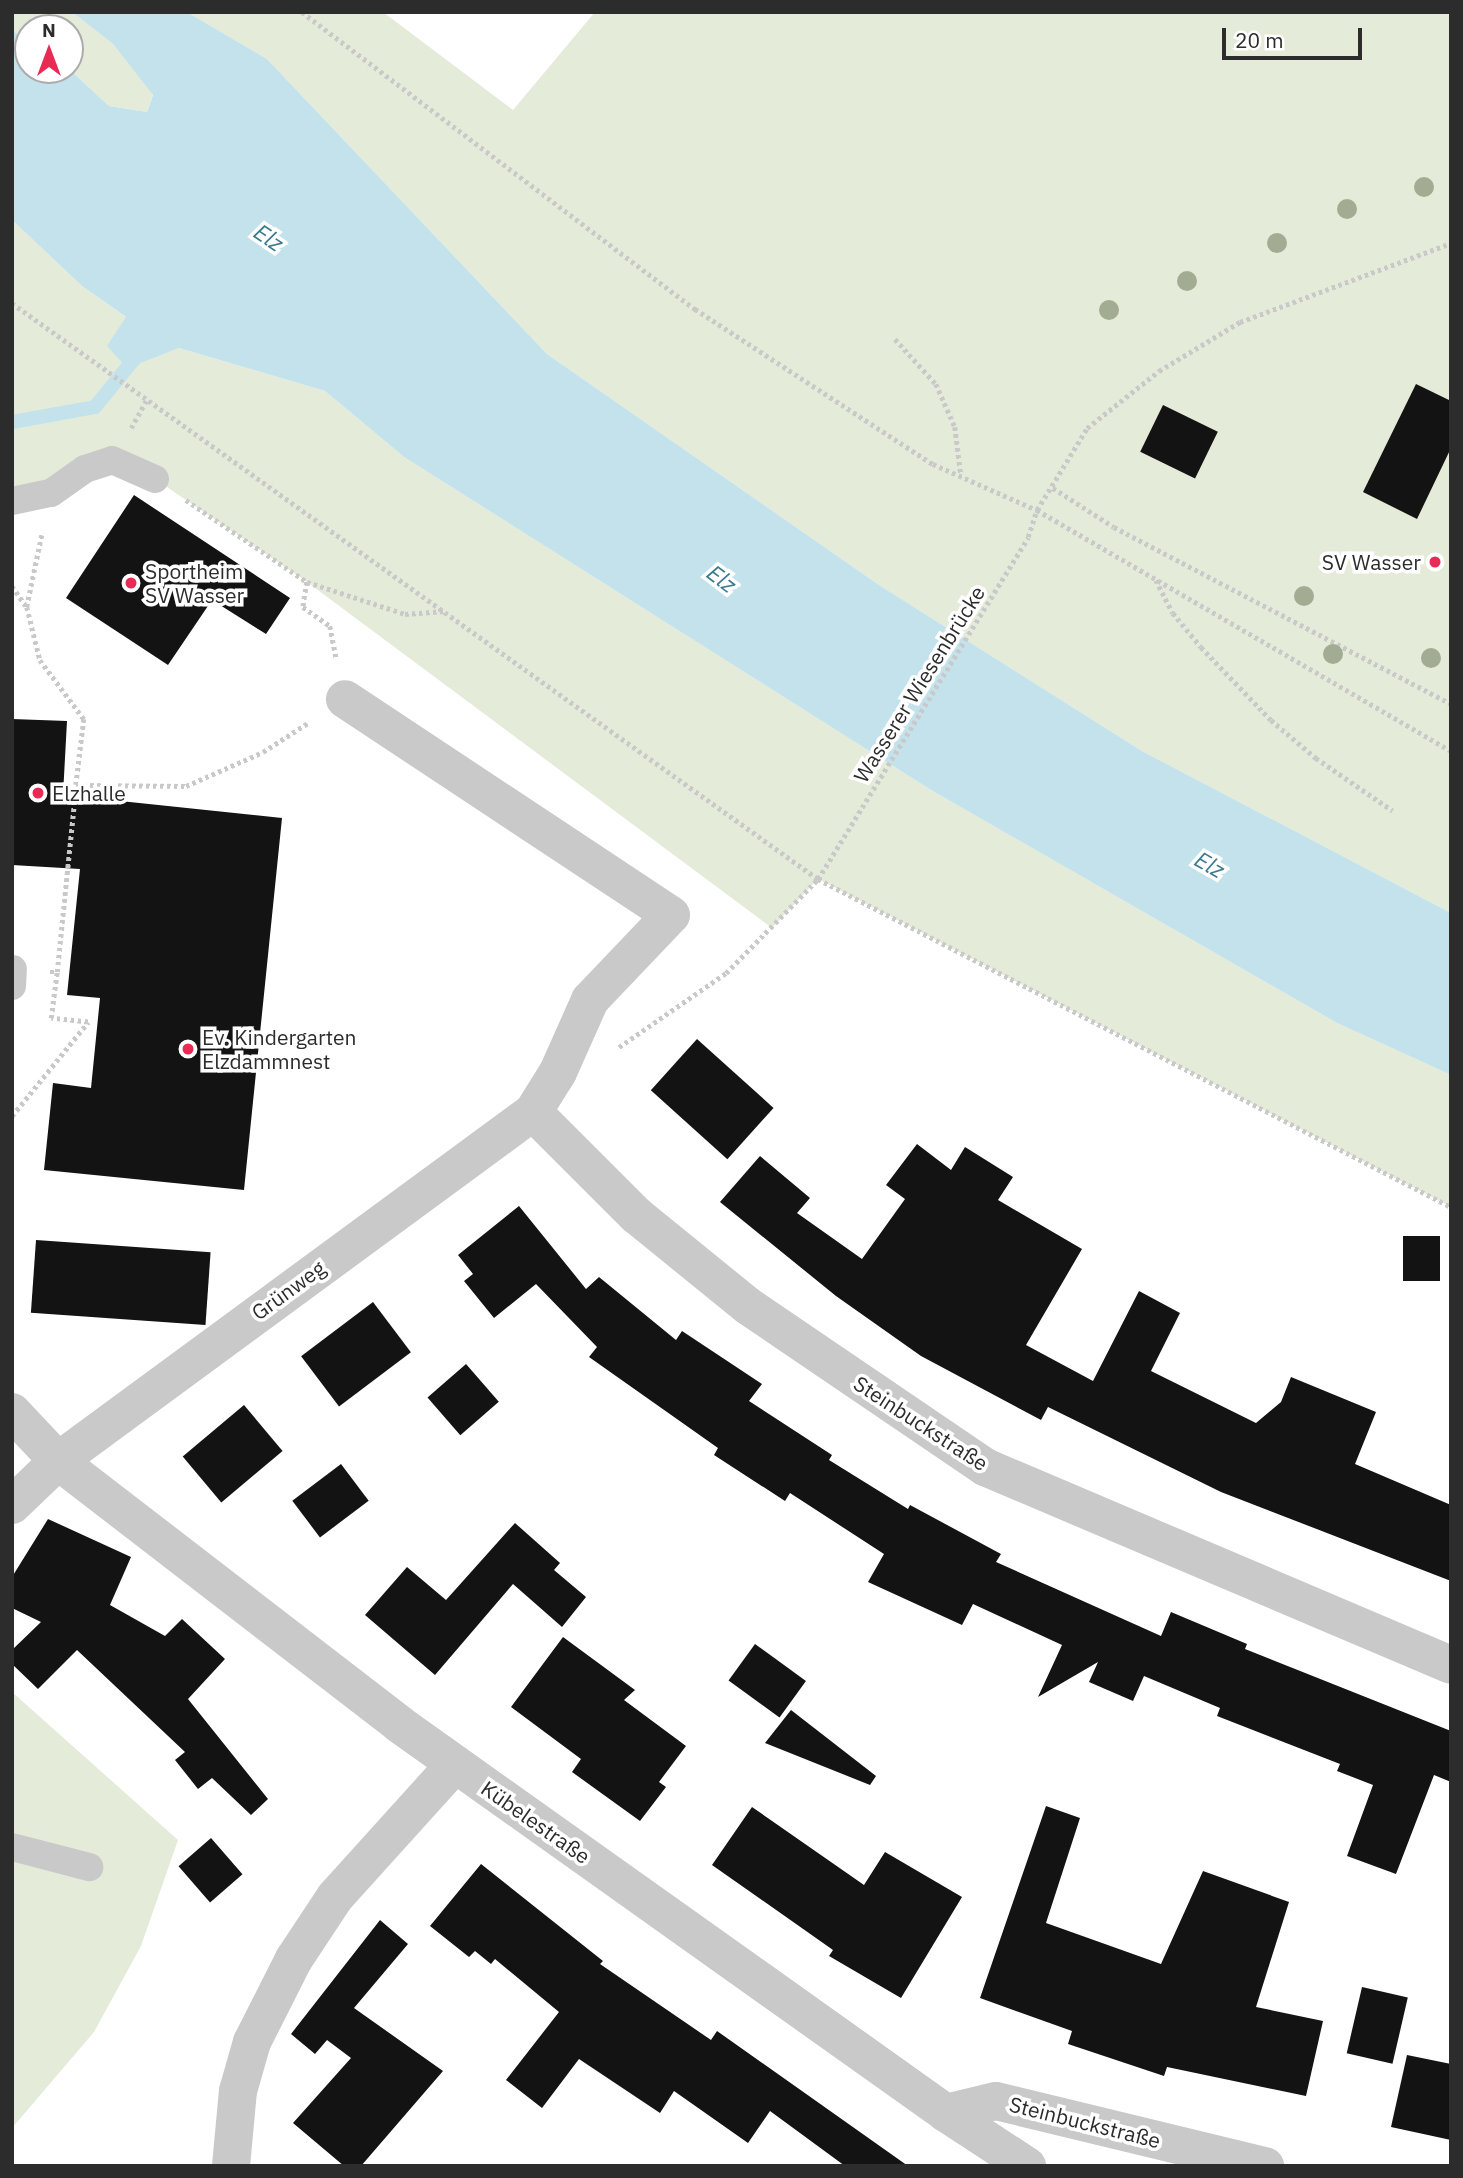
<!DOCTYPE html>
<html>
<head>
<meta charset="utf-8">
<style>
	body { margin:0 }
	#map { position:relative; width:1463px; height:2178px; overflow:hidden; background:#fff; font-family:"IBM Plex Sans",sans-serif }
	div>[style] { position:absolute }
	.green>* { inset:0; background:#e5ebd9 }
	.water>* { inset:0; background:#c4e2eb }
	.stream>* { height:14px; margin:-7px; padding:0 7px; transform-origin:7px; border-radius:7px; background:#c4e2eb }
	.building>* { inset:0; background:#131313; transform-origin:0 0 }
	.path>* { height:4.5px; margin-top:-2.25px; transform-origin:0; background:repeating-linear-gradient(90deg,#c9c9c9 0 3.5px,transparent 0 7px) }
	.service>* { height:28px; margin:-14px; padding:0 14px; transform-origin:14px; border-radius:14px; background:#c9c9c9 }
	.minor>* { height:38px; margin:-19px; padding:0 19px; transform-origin:19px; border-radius:19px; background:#c9c9c9 }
	.trees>* { width:20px; height:20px; margin:-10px; border-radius:50%; background:#a2ac92 }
	.dots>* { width:19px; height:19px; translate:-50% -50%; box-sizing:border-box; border:4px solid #fff; border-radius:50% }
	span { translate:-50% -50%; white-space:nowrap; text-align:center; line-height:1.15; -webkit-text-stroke:7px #fff; paint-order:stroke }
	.poi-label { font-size:21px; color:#2c2c2c }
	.right { translate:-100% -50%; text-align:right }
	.left { translate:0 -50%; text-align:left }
	.street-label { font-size:21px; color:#2c2c2c }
	.water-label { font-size:23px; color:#3a7b8f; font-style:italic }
	.frame { position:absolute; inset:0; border:14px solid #2c2c2c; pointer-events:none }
	.north { position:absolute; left:14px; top:14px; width:70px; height:70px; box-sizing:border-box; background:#fff; border:2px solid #ababab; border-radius:50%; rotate:0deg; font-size:19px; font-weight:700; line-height:28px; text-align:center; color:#2c2c2c }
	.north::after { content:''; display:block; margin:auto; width:24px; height:32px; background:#e82a55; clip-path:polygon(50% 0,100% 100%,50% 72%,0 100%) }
	.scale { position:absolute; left:1222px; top:28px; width:140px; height:32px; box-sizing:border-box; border:4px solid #2c2c2c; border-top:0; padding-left:9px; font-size:21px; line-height:24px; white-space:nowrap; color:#2c2c2c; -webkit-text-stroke:5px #fff; paint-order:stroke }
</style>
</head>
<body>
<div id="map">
	<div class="green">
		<div style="clip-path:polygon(12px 12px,72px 12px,113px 44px,153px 94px,147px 112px,109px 106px,70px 70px,70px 28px,28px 28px,28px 41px,12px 30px)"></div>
		<div style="clip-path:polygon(187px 12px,383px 12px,513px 110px,595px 12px,1451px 12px,1451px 913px,1142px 751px,879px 585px,547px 354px,267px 59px)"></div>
		<div style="clip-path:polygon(12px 220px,82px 286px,127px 318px,126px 367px,179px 348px,325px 391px,404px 457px,931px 790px,1337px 1023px,1451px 1075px,1451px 1207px,818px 879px,772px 928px,307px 582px,155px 479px,112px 460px,12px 501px)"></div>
		<div style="clip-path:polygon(12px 1692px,178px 1840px,141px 1946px,94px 2032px,12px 2128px)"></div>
	</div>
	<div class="water">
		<div style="clip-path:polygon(72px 12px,187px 12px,267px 59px,547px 354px,879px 585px,1142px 751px,1451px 913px,1451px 1075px,1337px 1023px,931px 790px,404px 457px,325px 391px,179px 348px,127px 368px,107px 346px,126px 317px,82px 286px,12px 220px,12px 30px,28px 41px,28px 70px,70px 70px,109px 106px,147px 112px,153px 95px,113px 44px)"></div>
	</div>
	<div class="stream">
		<div style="left:12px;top:422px;width:84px;rotate:-10.2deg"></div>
		<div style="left:95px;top:407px;width:70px;rotate:-50.8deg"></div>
	</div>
	<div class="building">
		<div style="clip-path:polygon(1416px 384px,1451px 401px,1451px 448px,1417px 519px,1363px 492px)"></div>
		<div style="left:1163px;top:405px;width:61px;height:52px;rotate:26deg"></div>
		<div style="clip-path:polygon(134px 495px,290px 598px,266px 634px,212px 600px,168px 665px,66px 598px)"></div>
		<div style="clip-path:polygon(12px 719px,67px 721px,63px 795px,282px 818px,244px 1190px,44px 1170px,53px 1083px,91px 1088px,100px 998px,67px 995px,80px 869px,12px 865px)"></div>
		<div style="left:697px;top:1039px;width:103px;height:69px;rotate:42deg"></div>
		<div style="clip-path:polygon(917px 1144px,951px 1170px,965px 1147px,1013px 1177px,998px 1200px,1082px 1249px,1026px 1345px,1093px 1381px,1139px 1291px,1180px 1313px,1151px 1371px,1256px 1423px,1281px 1402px,1291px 1377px,1376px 1412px,1355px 1464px,1451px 1505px,1451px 1581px,1221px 1492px,1048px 1407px,1041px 1420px,921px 1356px,836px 1296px,720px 1202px,760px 1156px,810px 1198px,797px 1213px,862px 1259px,905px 1199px,886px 1185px)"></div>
		<div style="clip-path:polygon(519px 1206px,586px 1289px,599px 1277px,676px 1340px,682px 1331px,762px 1384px,749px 1401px,832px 1455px,829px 1460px,908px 1509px,910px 1505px,1001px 1554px,996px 1562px,1161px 1636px,1171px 1612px,1247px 1644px,1245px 1649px,1451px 1731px,1451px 1782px,1434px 1775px,1396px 1874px,1347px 1856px,1373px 1785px,1337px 1771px,1340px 1764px,1217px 1716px,1220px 1708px,1144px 1676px,1133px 1701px,1089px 1682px,1098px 1662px,1038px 1697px,1062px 1645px,973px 1604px,962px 1625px,868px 1582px,884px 1554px,790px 1493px,785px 1501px,714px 1455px,718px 1448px,589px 1357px,597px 1347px,536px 1284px,494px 1318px,464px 1281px,473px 1274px,458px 1255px)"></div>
		<div style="left:1440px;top:1236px;width:45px;height:37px;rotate:90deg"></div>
		<div style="left:36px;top:1240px;width:175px;height:73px;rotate:4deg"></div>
		<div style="left:373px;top:1302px;width:63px;height:90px;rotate:53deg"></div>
		<div style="left:466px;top:1364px;width:50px;height:51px;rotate:49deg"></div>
		<div style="left:244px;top:1405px;width:60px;height:80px;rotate:50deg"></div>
		<div style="left:341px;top:1464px;width:46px;height:61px;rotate:53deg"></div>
		<div style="clip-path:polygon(48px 1519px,131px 1557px,110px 1605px,165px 1636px,182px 1619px,225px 1659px,188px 1699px,268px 1799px,251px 1815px,212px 1778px,198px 1789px,175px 1760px,185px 1752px,77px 1650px,38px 1689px,12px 1664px,12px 1650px,41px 1622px,12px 1608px,12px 1577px)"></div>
		<div style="clip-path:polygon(515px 1523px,560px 1563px,554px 1570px,586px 1597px,562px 1627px,513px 1584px,435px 1675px,365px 1615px,407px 1567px,446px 1600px)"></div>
		<div style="clip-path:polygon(563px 1637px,635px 1690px,624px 1700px,686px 1746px,659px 1782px,666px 1787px,640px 1821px,572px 1772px,581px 1759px,511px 1707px)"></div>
		<div style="left:755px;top:1644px;width:63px;height:45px;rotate:36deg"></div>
		<div style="clip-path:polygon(791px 1710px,876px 1776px,870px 1785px,765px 1743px)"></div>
		<div style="clip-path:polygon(1046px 1806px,1080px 1818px,1046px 1923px,1161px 1964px,1203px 1871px,1289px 1902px,1256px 2007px,1323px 2021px,1306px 2096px,1167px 2067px,1164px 2076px,1068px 2044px,1072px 2031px,980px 1998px)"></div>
		<div style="clip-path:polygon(752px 1807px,864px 1885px,885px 1852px,962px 1897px,901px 1998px,829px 1956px,833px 1950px,712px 1865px)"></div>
		<div style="left:211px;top:1838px;width:48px;height:43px;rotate:49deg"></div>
		<div style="clip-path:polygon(481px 1864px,603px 1961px,600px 1964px,711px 2040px,717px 2031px,908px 2166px,845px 2166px,770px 2111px,748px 2143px,674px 2091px,660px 2113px,579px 2059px,542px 2108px,506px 2080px,559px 2012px,495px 1959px,491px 1964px,475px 1951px,469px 1957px,430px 1926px)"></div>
		<div style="clip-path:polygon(380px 1920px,408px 1944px,354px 2008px,443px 2071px,361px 2166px,344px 2166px,293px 2123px,351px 2058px,327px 2040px,315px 2054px,291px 2034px)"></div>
		<div style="left:1362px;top:1987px;width:47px;height:68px;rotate:13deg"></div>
		<div style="clip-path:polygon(1407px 2055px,1451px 2064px,1451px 2140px,1391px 2127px)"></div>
	</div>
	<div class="path">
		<div style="left:302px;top:12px;width:493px;rotate:37.1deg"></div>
		<div style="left:695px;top:309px;width:284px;rotate:33.1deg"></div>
		<div style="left:933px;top:464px;width:114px;rotate:23.9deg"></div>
		<div style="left:1037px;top:510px;width:479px;rotate:30.2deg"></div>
		<div style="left:12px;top:303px;width:991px;rotate:35.55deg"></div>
		<div style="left:818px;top:879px;width:713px;rotate:27.39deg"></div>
		<div style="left:895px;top:339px;width:61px;rotate:47.7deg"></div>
		<div style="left:936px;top:384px;width:47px;rotate:66.2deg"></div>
		<div style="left:955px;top:427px;width:48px;rotate:82.9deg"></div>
		<div style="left:131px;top:428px;width:31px;rotate:-61deg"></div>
		<div style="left:1053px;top:488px;width:72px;rotate:32.6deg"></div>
		<div style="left:1114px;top:527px;width:381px;rotate:27.7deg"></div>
		<div style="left:186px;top:500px;width:146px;rotate:34.1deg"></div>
		<div style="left:307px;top:582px;width:103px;rotate:18.1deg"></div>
		<div style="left:405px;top:614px;width:40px;rotate:-4.3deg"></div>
		<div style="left:42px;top:535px;width:74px;rotate:101.8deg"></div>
		<div style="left:27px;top:607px;width:55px;rotate:76.2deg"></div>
		<div style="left:40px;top:660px;width:74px;rotate:53.3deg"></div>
		<div style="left:84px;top:719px;width:66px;rotate:96.9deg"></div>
		<div style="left:1156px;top:580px;width:37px;rotate:63deg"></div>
		<div style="left:1173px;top:613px;width:44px;rotate:50.5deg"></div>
		<div style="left:1201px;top:647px;width:101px;rotate:46.2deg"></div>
		<div style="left:1271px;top:720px;width:59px;rotate:40.2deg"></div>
		<div style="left:1316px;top:758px;width:93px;rotate:34.5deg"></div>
		<div style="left:307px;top:582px;width:25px;rotate:99deg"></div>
		<div style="left:303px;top:607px;width:33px;rotate:35deg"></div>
		<div style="left:330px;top:626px;width:32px;rotate:79deg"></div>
		<div style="left:12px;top:586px;width:24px;rotate:55deg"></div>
		<div style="left:50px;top:972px;width:7px"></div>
		<div style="left:57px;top:972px;width:188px;rotate:-84.2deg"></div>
		<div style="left:76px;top:785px;width:110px;rotate:0.5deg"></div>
		<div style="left:186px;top:786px;width:84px;rotate:-23.8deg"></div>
		<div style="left:263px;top:752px;width:54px;rotate:-32.8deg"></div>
		<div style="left:619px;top:1047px;width:130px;rotate:-34.7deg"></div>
		<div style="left:726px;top:973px;width:132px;rotate:-45.6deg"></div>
		<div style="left:818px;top:879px;width:401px;rotate:-58.4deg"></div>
		<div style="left:1028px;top:537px;width:28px;rotate:-72deg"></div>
		<div style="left:1037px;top:510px;width:96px;rotate:-58.6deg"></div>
		<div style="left:1087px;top:428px;width:92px;rotate:-38.4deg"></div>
		<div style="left:1159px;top:371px;width:95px;rotate:-31.2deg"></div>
		<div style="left:1240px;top:322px;width:225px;rotate:-20.5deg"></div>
		<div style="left:12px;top:1116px;width:121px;rotate:-51deg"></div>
		<div style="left:88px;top:1022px;width:37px;rotate:-174deg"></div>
		<div style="left:51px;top:1018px;width:46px;rotate:-82.6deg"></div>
	</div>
	<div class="service">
		<div style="left:12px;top:501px;width:40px;rotate:-12deg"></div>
		<div style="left:51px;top:493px;width:42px;rotate:-35.2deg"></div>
		<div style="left:85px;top:469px;width:28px;rotate:-18deg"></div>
		<div style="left:112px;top:460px;width:47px;rotate:23.8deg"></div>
		<div style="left:12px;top:986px;width:17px;rotate:-87deg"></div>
		<div style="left:12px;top:1847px;width:80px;rotate:14.6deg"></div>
	</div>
	<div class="minor">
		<div style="left:533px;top:1112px;width:146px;rotate:45deg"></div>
		<div style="left:636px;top:1215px;width:144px;rotate:39.1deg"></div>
		<div style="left:748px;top:1306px;width:287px;rotate:34.2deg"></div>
		<div style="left:985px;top:1467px;width:506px;rotate:23.02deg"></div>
		<div style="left:12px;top:1412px;width:67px;rotate:46.8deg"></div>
		<div style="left:58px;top:1461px;width:431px;rotate:37.6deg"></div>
		<div style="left:399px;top:1724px;width:671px;rotate:35.42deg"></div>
		<div style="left:946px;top:2113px;width:97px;rotate:33.2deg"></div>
		<div style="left:12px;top:1505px;width:64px;rotate:-43.7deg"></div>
		<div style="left:58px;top:1461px;width:589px;rotate:-36.31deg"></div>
		<div style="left:533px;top:1112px;width:47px;rotate:-58deg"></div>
		<div style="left:558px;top:1072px;width:79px;rotate:-66deg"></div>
		<div style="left:590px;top:1000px;width:117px;rotate:-46.4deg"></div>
		<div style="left:671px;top:915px;width:391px;rotate:-146.5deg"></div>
		<div style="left:946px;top:2113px;width:51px;rotate:-13.5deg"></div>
		<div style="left:996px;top:2101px;width:277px;rotate:13.6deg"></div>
		<div style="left:231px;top:2166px;width:75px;rotate:-84.7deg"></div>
		<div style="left:238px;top:2091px;width:51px;rotate:-74.1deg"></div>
		<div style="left:252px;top:2042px;width:93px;rotate:-63.2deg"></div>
		<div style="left:294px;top:1959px;width:74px;rotate:-56.5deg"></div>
		<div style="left:335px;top:1897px;width:179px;rotate:-47.9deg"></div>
	</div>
	<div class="trees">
		<div style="left:1424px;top:187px"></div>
		<div style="left:1347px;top:209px"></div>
		<div style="left:1277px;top:243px"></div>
		<div style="left:1187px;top:281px"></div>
		<div style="left:1109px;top:310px"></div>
		<div style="left:1304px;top:596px"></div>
		<div style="left:1333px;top:654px"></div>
		<div style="left:1431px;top:658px"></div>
	</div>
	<div class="dots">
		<div style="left:1435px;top:562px;background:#e82a55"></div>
		<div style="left:131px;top:583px;background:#e82a55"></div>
		<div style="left:38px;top:793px;background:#e82a55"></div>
		<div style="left:188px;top:1049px;background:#e82a55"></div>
	</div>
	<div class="poi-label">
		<span class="right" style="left:1421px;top:562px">SV Wasser</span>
		<span class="left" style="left:145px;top:583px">Sportheim<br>SV Wasser</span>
		<span class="left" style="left:52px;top:793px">Elzhalle</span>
		<span class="left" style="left:202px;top:1049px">Ev. Kindergarten<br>Elzdammnest</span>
	</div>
	<div class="street-label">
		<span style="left:919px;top:684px;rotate:-58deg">Wasserer Wiesenbrücke</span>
		<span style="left:288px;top:1290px;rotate:-36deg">Grünweg</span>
		<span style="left:921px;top:1423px;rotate:33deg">Steinbuckstraße</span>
		<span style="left:536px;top:1822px;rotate:35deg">Kübelestraße</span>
		<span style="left:1085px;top:2122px;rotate:14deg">Steinbuckstraße</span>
	</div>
	<div class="water-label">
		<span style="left:269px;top:237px;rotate:34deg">Elz</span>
		<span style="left:722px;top:578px;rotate:37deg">Elz</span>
		<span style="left:1210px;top:864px;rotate:30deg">Elz</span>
	</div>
	<div class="frame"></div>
	<div class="north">N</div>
	<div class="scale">20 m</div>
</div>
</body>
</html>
